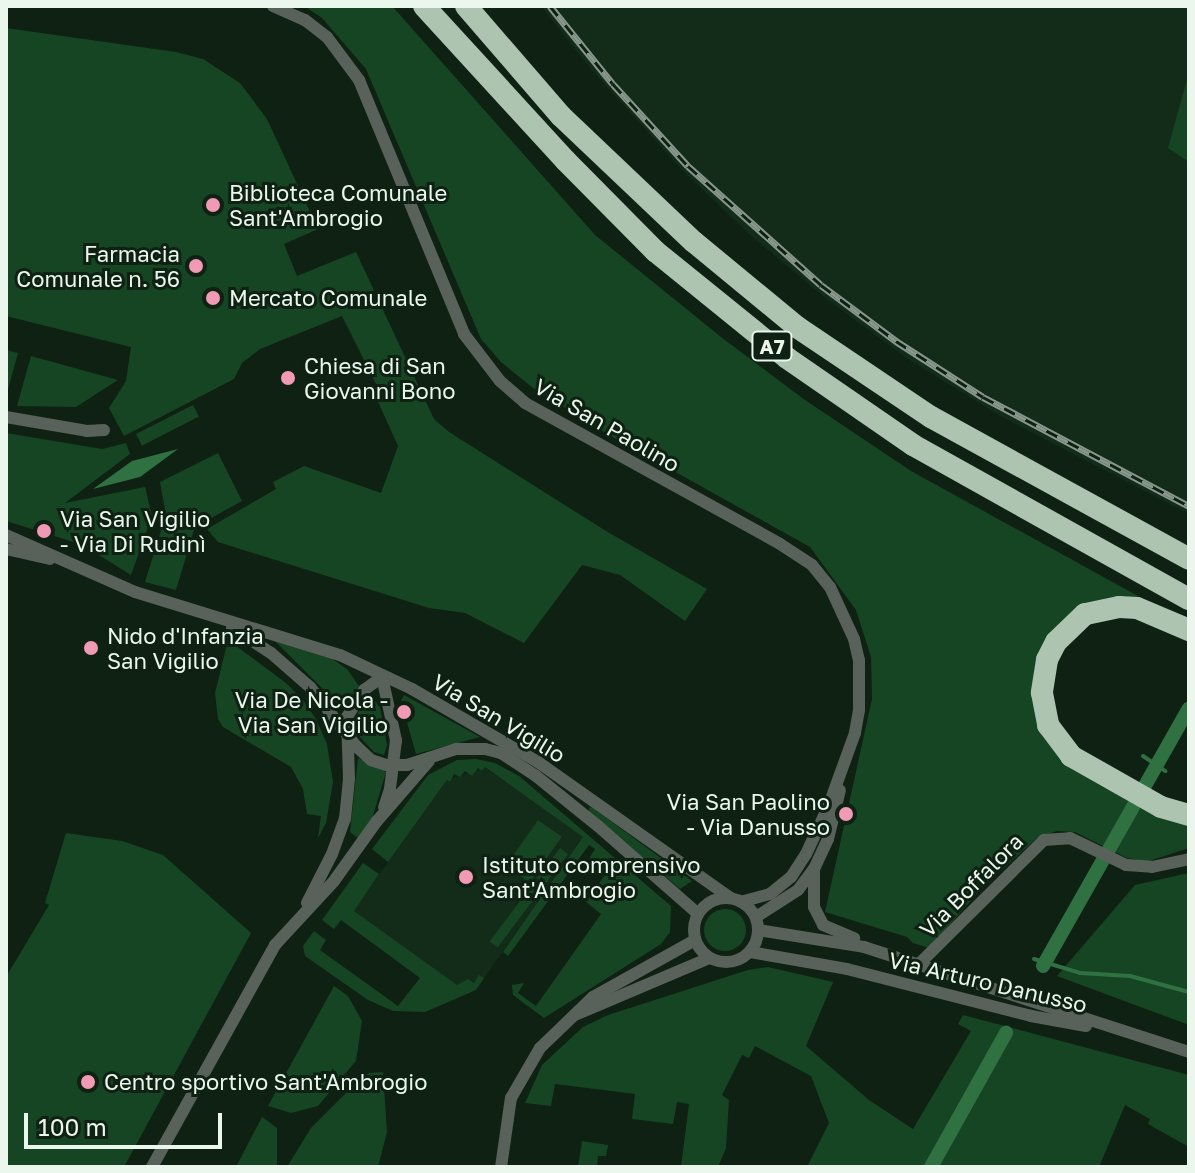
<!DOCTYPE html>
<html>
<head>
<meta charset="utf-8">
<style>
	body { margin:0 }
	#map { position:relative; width:1195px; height:1173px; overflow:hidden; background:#0f2113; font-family:"Golos Text",sans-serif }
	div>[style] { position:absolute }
	.built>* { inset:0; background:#132b19 }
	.green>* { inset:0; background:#164523; transform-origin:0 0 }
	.round { border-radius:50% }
	.water>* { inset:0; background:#2f7140 }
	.stream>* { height:4px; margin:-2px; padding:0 2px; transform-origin:2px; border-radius:2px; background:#2f7140 }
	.canal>* { height:14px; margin:-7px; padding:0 7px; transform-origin:7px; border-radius:7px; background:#2f7140 }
	.minor>* { height:12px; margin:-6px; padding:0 6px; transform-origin:6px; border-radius:6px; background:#58615a }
	.minor>.ring { margin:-6px; padding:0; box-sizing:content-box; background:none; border:12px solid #58615a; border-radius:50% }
	.motorway>* { height:22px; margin:-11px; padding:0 11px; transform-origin:11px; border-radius:11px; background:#adc4b1 }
	.rail>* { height:7px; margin-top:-3.5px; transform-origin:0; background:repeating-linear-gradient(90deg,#0f2113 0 12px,#89988c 0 24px); box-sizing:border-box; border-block:2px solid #89988c }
	.dots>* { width:22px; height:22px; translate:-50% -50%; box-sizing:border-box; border:4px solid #0f2113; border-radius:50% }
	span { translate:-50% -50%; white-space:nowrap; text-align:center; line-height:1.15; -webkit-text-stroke:6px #0f2113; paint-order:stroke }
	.shield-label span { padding:2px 6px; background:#0f2113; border:2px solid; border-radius:6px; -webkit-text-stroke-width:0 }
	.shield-label { font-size:20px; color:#ebf7ed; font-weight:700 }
	.poi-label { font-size:22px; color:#ebf7ed }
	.left { translate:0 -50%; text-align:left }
	.right { translate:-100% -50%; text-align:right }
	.street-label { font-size:22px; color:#ebf7ed }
	.frame { position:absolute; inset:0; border:8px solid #ebf7ed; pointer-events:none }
	.scale { position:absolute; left:24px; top:1113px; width:198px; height:36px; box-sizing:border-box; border:4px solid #ebf7ed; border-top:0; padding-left:10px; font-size:24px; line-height:28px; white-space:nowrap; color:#ebf7ed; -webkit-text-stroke:6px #0f2113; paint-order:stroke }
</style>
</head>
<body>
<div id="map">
	<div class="built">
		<div style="clip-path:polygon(541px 6px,1189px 6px,1189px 514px,1002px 417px,908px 359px,824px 297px,750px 235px,681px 169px,590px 68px)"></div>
		<div style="clip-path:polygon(485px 767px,584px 837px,484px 978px,479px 976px,474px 983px,457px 986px,353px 911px,447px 780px)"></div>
	</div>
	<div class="green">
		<div style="clip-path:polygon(304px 6px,392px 6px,595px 235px,721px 337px,805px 400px,911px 471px,1147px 601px,1081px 611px,1039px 666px,1036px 719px,1052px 748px,1141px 805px,1189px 826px,1189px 848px,1146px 862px,1127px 858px,1075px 832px,1057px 831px,1037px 838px,983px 887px,929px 948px,913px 943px,907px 937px,825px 912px,872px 699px,871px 657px,856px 610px,810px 547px,609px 435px,533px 388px,501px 362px,481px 339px,366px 69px,322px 18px)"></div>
		<div style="clip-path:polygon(6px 28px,176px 52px,203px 59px,240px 83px,267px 119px,318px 229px,284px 244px,297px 276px,356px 252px,434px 419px,449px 432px,606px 531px,707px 589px,685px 621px,620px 575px,582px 565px,524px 643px,465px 613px,429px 608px,218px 542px,207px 529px,276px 489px,273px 482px,304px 466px,381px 493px,398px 446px,375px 395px,380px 392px,342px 316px,260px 349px,242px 363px,234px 379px,124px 436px,109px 408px,126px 381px,131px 347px,6px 316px)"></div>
		<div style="clip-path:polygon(1189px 72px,1189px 162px,1168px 148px)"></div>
		<div style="clip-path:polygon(6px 350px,18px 353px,6px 397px)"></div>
		<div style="clip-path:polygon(31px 356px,118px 380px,76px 407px,17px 406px)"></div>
		<div style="left:193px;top:405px;width:13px;height:64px;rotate:63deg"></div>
		<div style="clip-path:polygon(6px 433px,102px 449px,126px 443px,130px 454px,65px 503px,145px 487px,152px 516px,131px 575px,83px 545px,6px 521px)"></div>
		<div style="clip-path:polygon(218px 453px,242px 501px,195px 527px,176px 590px,145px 582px,166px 515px,160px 482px)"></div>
		<div style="clip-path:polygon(228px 640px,286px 683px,303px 700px,316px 719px,327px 744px,333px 782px,326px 823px,318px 838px,321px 816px,307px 814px,303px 789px,291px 767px,223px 727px,218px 719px,215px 693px)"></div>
		<div style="clip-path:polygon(275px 641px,331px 658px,347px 669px,359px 686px,345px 707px,340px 706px)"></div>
		<div style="clip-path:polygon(404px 695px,480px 737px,416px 754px,401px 701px)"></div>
		<div style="clip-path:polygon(368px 701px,376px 702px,380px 707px,387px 745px,384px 755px,374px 752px,360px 737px,356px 721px,359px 709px)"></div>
		<div style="clip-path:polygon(358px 758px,386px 772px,372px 819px,358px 838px,350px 832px)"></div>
		<div style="clip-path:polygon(476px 759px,495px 763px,519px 776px,671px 906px,670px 932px,661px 944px,544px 1018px,513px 995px,512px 985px,524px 983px,518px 993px,536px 1006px,601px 914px,586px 902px,605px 875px,587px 862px,595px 849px,589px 845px,508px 956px,503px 952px,583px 837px,485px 767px,482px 771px,478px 768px,472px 776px,465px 771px,460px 777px,454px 774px,450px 782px,447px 780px,388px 862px,372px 849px,428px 775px,457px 760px)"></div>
		<div style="clip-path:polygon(589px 807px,593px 808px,692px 881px,680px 889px,589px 812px)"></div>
		<div style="left:538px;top:820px;width:29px;height:56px;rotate:35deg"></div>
		<div style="clip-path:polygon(66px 833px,122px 841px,163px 855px,251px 933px,124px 1167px,6px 1167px,6px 977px,49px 905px,45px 903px)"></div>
		<div style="left:560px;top:848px;width:10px;height:117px;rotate:37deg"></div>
		<div style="clip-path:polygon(363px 863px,379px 874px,354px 911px,457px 985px,468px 979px,474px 983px,479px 975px,484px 978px,476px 990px,425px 1012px,393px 1011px,368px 1000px,305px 956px,303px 946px,314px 931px,326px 940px,320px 950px,398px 1006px,420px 978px,341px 920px,334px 929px,322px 920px)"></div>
		<div style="clip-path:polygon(1189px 873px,1189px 1025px,1057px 976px,1135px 885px)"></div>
		<div class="round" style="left:704px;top:909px;width:42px;height:42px"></div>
		<div style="clip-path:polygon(768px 967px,833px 982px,806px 1046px,869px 1100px,913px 1129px,971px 1031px,958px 1024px,963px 1015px,1189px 1075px,1189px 1147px,1148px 1124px,1150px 1119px,1125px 1105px,1099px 1167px,807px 1167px,829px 1123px,811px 1076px,755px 1046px,749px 1058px,742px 1055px,722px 1095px,729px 1100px,726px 1148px,718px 1167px,681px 1167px,689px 1104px,677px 1102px,673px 1124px,632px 1119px,635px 1094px,555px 1084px,551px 1106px,525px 1103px,542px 1065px,583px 1027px,608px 1015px,748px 970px)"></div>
		<div style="clip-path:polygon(334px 986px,348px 996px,362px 1021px,356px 1061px,318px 1106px,291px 1113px,268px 1106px)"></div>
		<div style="clip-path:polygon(383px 1072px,387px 1132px,378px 1167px,287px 1167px,311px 1128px,360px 1079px,369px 1073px)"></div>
		<div style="clip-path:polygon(262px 1117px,277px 1128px,277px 1167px,236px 1167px)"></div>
		<div style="clip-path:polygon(582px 1141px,608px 1145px,606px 1156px,598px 1156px,597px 1167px,578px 1167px)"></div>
	</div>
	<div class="water">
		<div style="clip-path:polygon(178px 449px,140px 477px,93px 489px,132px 461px)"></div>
	</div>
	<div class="stream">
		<div style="left:1143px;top:756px;width:27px;rotate:34deg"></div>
		<div style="left:1034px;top:959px;width:48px;rotate:16.9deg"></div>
		<div style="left:1080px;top:973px;width:50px;rotate:3.4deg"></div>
		<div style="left:1130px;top:976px;width:61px;rotate:15.2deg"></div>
	</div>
	<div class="canal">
		<div style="left:1043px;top:966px;width:296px;rotate:-60.5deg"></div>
		<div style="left:931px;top:1167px;width:154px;rotate:-60.8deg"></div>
	</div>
	<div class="minor">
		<div style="left:273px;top:6px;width:35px;rotate:24deg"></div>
		<div style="left:305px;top:20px;width:28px;rotate:38deg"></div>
		<div style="left:327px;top:37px;width:54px;rotate:53.3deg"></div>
		<div style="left:359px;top:80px;width:275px;rotate:67.5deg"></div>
		<div style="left:464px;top:334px;width:59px;rotate:52.5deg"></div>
		<div style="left:500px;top:381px;width:33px;rotate:41deg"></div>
		<div style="left:525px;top:403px;width:291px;rotate:28.9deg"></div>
		<div style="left:780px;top:544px;width:38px;rotate:33deg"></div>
		<div style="left:812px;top:565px;width:28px;rotate:51deg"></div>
		<div style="left:830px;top:587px;width:57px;rotate:65.2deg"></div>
		<div style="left:854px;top:639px;width:22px;rotate:77deg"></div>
		<div style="left:859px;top:660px;width:50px;rotate:90deg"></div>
		<div style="left:859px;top:710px;width:23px;rotate:100deg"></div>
		<div style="left:855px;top:733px;width:77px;rotate:109.9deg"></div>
		<div style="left:829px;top:805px;width:54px;rotate:115.1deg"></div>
		<div style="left:806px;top:854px;width:27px;rotate:123deg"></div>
		<div style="left:791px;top:877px;width:27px;rotate:141deg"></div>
		<div style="left:770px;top:894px;width:30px;rotate:165deg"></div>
		<div style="left:6px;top:417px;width:82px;rotate:9.8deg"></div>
		<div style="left:87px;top:431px;width:17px;rotate:-3deg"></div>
		<div style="left:6px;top:535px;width:141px;rotate:23.8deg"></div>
		<div style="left:135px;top:592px;width:214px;rotate:17.1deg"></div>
		<div style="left:340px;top:655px;width:80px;rotate:25.3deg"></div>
		<div style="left:412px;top:689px;width:146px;rotate:30.1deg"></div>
		<div style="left:538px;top:762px;width:236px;rotate:35.2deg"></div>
		<div style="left:6px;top:549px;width:45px;rotate:12.8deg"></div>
		<div style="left:232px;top:628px;width:46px;rotate:32.7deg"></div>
		<div style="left:271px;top:653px;width:52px;rotate:41.1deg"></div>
		<div style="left:310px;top:687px;width:75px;rotate:52.1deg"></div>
		<div style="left:356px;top:746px;width:21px;rotate:43deg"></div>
		<div style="left:371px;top:760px;width:16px;rotate:18deg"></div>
		<div style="left:386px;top:765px;width:21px"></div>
		<div style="left:407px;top:765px;width:52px;rotate:-18.1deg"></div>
		<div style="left:456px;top:749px;width:29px"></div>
		<div style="left:485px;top:749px;width:16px;rotate:14deg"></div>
		<div style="left:501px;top:753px;width:42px;rotate:33.3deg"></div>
		<div style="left:536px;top:776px;width:80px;rotate:38.9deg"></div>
		<div style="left:598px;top:826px;width:133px;rotate:41.3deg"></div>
		<div style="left:382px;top:677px;width:65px;rotate:77.5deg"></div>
		<div style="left:396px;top:740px;width:49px;rotate:97deg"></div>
		<div style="left:390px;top:789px;width:19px;rotate:108deg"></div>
		<div style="left:814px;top:869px;width:38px;rotate:90deg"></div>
		<div style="left:814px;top:907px;width:20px;rotate:63deg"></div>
		<div style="left:823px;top:925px;width:34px;rotate:23deg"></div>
		<div class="ring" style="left:694px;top:898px;width:52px;height:52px"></div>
		<div style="left:307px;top:903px;width:55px;rotate:-63deg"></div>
		<div style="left:332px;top:854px;width:37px;rotate:-70deg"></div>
		<div style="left:345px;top:819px;width:40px;rotate:-84.3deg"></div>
		<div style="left:349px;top:779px;width:62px;rotate:-91.8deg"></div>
		<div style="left:347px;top:717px;width:32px;rotate:-58deg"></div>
		<div style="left:364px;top:690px;width:22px;rotate:-36deg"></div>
		<div style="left:756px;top:917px;width:50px;rotate:-32.7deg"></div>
		<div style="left:798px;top:890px;width:26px;rotate:-53deg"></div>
		<div style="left:814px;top:869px;width:33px;rotate:-65deg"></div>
		<div style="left:828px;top:839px;width:50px;rotate:-76.2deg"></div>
		<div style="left:758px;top:930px;width:107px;rotate:9.1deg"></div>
		<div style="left:864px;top:947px;width:342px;rotate:17.9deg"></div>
		<div style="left:750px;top:952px;width:98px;rotate:9.9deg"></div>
		<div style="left:847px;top:969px;width:190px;rotate:14.3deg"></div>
		<div style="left:1031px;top:1016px;width:56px;rotate:10.3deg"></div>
		<div style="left:920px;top:963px;width:175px;rotate:-44.8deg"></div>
		<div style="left:1044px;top:840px;width:26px;rotate:-4deg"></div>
		<div style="left:1070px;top:838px;width:62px;rotate:25.7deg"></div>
		<div style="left:1126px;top:865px;width:26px;rotate:4deg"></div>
		<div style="left:1152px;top:867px;width:38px;rotate:-12deg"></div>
		<div style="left:575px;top:1015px;width:146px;rotate:-23deg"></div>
		<div style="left:152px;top:1167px;width:254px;rotate:-61deg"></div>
		<div style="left:275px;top:945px;width:87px;rotate:-47.3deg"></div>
		<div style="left:334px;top:881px;width:74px;rotate:-54.4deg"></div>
		<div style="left:377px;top:821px;width:79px;rotate:-49.1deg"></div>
		<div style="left:501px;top:1167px;width:70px;rotate:-81.8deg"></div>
		<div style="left:511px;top:1098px;width:58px;rotate:-59.9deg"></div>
		<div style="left:540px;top:1048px;width:74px;rotate:-43.9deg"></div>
		<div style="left:593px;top:997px;width:117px;rotate:-29.2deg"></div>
	</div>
	<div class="motorway">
		<div style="left:424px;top:6px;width:210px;rotate:47.5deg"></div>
		<div style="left:566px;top:161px;width:127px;rotate:45.3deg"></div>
		<div style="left:655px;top:251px;width:170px;rotate:39deg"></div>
		<div style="left:787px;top:358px;width:153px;rotate:34.6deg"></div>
		<div style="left:913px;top:445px;width:316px;rotate:29.2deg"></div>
		<div style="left:466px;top:6px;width:145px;rotate:49.2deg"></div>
		<div style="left:561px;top:116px;width:183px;rotate:43.5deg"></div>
		<div style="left:694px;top:242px;width:134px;rotate:39.5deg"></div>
		<div style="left:797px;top:327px;width:161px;rotate:33.9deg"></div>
		<div style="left:931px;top:417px;width:294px;rotate:28.8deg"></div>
		<div style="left:1189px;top:630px;width:56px;rotate:-157.1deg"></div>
		<div style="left:1137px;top:608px;width:18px;rotate:-177deg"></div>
		<div style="left:1119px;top:607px;width:35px;rotate:168deg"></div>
		<div style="left:1085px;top:614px;width:40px;rotate:136deg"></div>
		<div style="left:1056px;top:642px;width:20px;rotate:117deg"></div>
		<div style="left:1047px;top:660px;width:33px;rotate:99deg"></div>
		<div style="left:1042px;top:693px;width:33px;rotate:79deg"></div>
		<div style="left:1048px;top:725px;width:39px;rotate:53deg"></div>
		<div style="left:1071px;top:756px;width:103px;rotate:29.5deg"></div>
		<div style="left:1161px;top:807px;width:29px;rotate:16deg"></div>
	</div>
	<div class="rail">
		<div style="left:550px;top:6px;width:100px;rotate:51.1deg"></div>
		<div style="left:613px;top:84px;width:111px;rotate:47.6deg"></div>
		<div style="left:688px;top:166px;width:178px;rotate:41.8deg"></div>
		<div style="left:821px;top:285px;width:94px;rotate:36.7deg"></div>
		<div style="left:896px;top:341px;width:103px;rotate:32.8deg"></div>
		<div style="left:983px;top:397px;width:233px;rotate:27.9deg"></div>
	</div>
	<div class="dots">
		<div style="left:213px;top:205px;background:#f09ab5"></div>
		<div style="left:196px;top:266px;background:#f09ab5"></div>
		<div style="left:213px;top:298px;background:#f09ab5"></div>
		<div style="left:288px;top:378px;background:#f09ab5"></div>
		<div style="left:44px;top:531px;background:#f09ab5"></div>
		<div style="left:91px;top:648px;background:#f09ab5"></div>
		<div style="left:404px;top:712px;background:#f09ab5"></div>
		<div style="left:846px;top:814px;background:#f09ab5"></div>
		<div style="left:466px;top:877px;background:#f09ab5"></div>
		<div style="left:88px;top:1082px;background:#f09ab5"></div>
	</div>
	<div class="shield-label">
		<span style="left:772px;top:346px">A7</span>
	</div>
	<div class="poi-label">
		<span class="left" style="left:229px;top:205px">Biblioteca Comunale<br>Sant'Ambrogio</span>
		<span class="right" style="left:180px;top:266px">Farmacia<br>Comunale n. 56</span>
		<span class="left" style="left:229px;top:298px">Mercato Comunale</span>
		<span class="left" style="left:304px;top:378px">Chiesa di San<br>Giovanni Bono</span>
		<span class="left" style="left:60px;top:531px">Via San Vigilio<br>- Via Di Rudinì</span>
		<span class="left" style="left:107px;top:648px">Nido d'Infanzia<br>San Vigilio</span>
		<span class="right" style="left:388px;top:712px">Via De Nicola -<br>Via San Vigilio</span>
		<span class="right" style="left:830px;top:814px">Via San Paolino<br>- Via Danusso</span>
		<span class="left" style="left:482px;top:877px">Istituto comprensivo<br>Sant'Ambrogio</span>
		<span class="left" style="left:104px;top:1082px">Centro sportivo Sant'Ambrogio</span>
	</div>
	<div class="street-label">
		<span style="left:607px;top:425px;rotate:30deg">Via San Paolino</span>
		<span style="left:499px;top:718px;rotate:31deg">Via San Vigilio</span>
		<span style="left:971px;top:885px;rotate:-45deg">Via Boffalora</span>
		<span style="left:988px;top:982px;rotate:13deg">Via Arturo Danusso</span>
	</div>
	<div class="frame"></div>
	<div class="scale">100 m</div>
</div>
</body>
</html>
